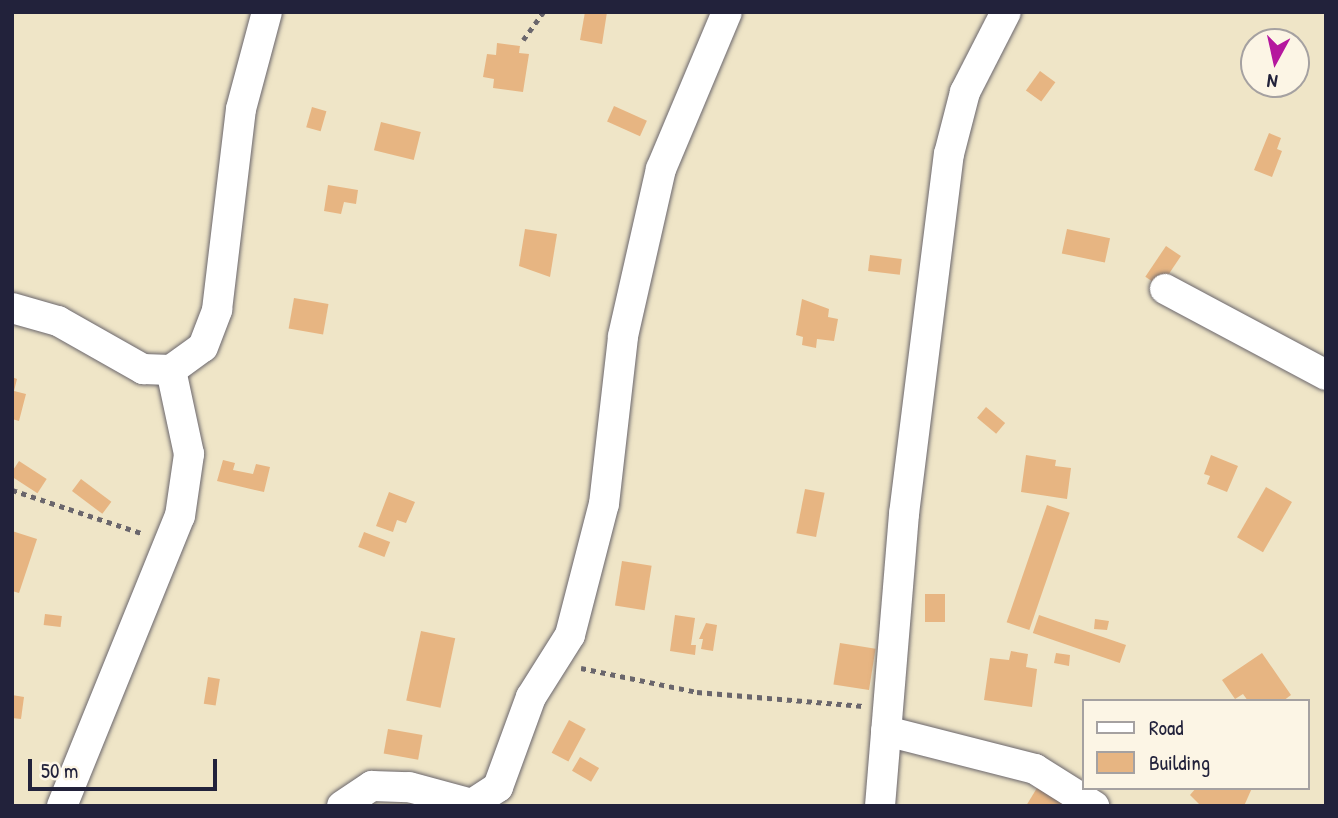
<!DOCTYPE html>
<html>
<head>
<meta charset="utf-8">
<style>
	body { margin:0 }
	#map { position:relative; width:1338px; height:818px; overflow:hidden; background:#efe5c7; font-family:"Patrick Hand",sans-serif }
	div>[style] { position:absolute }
	.building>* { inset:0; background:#e7b582; transform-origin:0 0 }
	.path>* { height:4.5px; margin-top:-2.25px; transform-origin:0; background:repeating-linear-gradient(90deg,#6a666c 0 5px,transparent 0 10px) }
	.roads { filter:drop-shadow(0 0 2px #6a666c) drop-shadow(0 0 2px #6a666c) }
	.street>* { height:30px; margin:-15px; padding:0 15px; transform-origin:15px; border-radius:15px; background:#fff }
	span { translate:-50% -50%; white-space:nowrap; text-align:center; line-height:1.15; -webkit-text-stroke:5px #fcf5e5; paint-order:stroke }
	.frame { position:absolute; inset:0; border:14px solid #22223b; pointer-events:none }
	.legend { position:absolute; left:1082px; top:699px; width:228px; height:91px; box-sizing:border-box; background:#fcf5e5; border:2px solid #a5a1a1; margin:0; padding:9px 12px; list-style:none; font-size:21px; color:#22223b }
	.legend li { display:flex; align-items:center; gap:14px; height:35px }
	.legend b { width:35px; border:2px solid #a5a1a1 }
	.north { position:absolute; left:1240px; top:28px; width:70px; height:70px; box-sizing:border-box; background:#fcf5e5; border:2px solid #a5a1a1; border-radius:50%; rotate:188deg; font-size:19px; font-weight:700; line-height:28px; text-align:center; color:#22223b }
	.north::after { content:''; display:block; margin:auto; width:24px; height:32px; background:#b5179e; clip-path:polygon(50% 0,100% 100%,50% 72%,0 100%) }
	.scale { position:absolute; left:28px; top:759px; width:189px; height:32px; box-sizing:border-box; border:4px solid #22223b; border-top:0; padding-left:9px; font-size:21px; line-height:24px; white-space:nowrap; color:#22223b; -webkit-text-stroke:5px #fcf5e5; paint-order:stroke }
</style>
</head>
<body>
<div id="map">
	<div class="building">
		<div style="clip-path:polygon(585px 12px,607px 12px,602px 44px,580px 40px)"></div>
		<div style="clip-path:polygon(497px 43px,520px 46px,519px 53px,529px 54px,523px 92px,493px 88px,494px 79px,483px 77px,487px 54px,496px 55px)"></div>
		<div style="left:1040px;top:71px;width:19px;height:24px;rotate:36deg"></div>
		<div style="left:614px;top:106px;width:36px;height:17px;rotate:24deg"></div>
		<div style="left:312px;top:107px;width:15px;height:21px;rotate:16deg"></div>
		<div style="left:381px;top:122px;width:41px;height:29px;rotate:14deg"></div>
		<div style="clip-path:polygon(1269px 133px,1281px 138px,1277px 149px,1282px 151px,1272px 177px,1254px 170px)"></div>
		<div style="clip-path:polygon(328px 185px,358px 190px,356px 204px,344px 202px,341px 214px,324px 211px)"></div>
		<div style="clip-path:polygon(525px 229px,557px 234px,550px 277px,519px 266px)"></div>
		<div style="left:1067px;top:229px;width:44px;height:25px;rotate:12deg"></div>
		<div style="left:1166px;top:246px;width:18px;height:37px;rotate:34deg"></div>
		<div style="left:870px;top:255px;width:32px;height:16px;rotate:7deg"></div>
		<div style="left:294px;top:298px;width:35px;height:31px;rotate:10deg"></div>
		<div style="clip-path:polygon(802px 299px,829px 309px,828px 317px,838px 319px,834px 341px,817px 339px,816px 348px,802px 345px,803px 337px,796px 335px)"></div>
		<div style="clip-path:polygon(12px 377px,17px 379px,14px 391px,26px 394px,19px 421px,12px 419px)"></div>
		<div style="left:986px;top:407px;width:25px;height:14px;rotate:40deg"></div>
		<div style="clip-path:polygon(1026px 455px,1056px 460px,1055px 466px,1071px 468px,1067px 499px,1021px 492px)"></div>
		<div style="clip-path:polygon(1211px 455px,1238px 466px,1227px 492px,1207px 484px,1210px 476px,1204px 474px)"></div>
		<div style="clip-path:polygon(223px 460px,235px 463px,233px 470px,253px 474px,256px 464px,270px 467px,264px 492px,217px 481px)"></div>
		<div style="left:19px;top:461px;width:33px;height:17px;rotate:33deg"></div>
		<div style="left:81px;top:479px;width:38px;height:15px;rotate:37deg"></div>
		<div style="left:1266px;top:487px;width:30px;height:58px;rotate:30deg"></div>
		<div style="left:805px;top:489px;width:20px;height:45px;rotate:11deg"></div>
		<div style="clip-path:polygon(389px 492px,415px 502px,406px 523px,397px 520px,393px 532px,376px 526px)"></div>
		<div style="left:1047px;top:505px;width:24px;height:124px;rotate:19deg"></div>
		<div style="clip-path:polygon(12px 531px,37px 539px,19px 593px,12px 591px)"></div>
		<div style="left:364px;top:532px;width:28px;height:16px;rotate:21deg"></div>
		<div style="left:622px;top:561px;width:30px;height:45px;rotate:9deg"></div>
		<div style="left:925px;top:594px;width:20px;height:28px"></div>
		<div style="left:45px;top:614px;width:17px;height:11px;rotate:7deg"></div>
		<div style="clip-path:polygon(675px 615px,695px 618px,691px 645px,696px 645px,695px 655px,670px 651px)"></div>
		<div style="left:1039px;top:615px;width:92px;height:19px;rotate:19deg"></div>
		<div style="clip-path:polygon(1095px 619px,1109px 621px,1107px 630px,1094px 629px)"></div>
		<div style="clip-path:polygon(706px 623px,717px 625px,713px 651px,701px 649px,703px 639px,699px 639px)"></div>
		<div style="left:421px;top:631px;width:35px;height:71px;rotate:12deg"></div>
		<div style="left:840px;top:643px;width:36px;height:42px;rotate:9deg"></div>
		<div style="clip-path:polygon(1011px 651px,1028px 654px,1026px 667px,1037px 669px,1032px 707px,984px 700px,990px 658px,1009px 660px)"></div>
		<div style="clip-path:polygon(1056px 653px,1070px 655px,1069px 666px,1054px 663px)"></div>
		<div style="clip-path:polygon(1262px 653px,1291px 695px,1283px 701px,1248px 701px,1243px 694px,1235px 699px,1222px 680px)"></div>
		<div style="left:208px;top:677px;width:12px;height:27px;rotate:9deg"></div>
		<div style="clip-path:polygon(12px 695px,24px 697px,21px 719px,12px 718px)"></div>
		<div style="left:569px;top:720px;width:19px;height:37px;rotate:28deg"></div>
		<div style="left:388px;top:729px;width:35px;height:25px;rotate:10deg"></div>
		<div style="left:580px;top:757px;width:22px;height:16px;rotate:30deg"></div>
		<div style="clip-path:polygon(1040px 783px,1076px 806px,1026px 806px)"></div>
		<div style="clip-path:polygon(1196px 788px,1252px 788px,1244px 806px,1201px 806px,1190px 795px)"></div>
	</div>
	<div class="path">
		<div style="left:523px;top:40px;width:34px;rotate:-54deg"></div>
		<div style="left:12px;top:490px;width:139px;rotate:18.4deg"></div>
		<div style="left:581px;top:668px;width:118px;rotate:11.7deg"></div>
		<div style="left:697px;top:692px;width:167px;rotate:4.8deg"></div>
	</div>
	<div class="roads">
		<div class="street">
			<div style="left:1165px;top:289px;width:183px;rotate:28.1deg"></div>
			<div style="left:12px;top:308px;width:48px;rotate:15.8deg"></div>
			<div style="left:58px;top:321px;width:98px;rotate:29.5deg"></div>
			<div style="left:143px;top:369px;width:28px;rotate:2deg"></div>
			<div style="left:171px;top:370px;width:39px;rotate:-36deg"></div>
			<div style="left:203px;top:347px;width:40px;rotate:-69deg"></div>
			<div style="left:217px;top:310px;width:202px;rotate:-83.2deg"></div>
			<div style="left:241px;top:109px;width:100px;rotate:-75deg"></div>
			<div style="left:886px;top:731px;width:154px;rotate:14.3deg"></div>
			<div style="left:1035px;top:769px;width:70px;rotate:32.1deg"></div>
			<div style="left:62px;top:806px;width:313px;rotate:-67.9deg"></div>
			<div style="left:180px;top:516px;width:63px;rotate:-81.7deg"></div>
			<div style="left:189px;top:454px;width:86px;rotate:-102.1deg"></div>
			<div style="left:342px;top:806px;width:36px;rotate:-34deg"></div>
			<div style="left:372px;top:786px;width:37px;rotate:2deg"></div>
			<div style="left:409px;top:787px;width:65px;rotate:15.1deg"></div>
			<div style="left:472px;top:804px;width:31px;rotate:-33deg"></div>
			<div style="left:498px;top:787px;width:96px;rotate:-69.9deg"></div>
			<div style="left:531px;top:697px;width:73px;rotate:-57.8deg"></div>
			<div style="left:570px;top:635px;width:135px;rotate:-75.5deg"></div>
			<div style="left:604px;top:504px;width:169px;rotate:-83.5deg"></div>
			<div style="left:623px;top:336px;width:171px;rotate:-77.2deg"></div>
			<div style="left:661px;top:169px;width:170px;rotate:-67.2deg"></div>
			<div style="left:880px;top:806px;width:293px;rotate:-85.3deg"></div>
			<div style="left:904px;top:514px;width:363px;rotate:-82.9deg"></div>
			<div style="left:949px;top:154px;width:64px;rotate:-75.5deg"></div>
			<div style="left:965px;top:92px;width:90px;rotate:-62.9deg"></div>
		</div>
	</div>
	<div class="frame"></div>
	<ul class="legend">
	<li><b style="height:9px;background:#fff"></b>Road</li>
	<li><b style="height:19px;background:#e7b582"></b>Building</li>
	</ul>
	<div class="north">N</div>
	<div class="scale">50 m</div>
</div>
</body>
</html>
